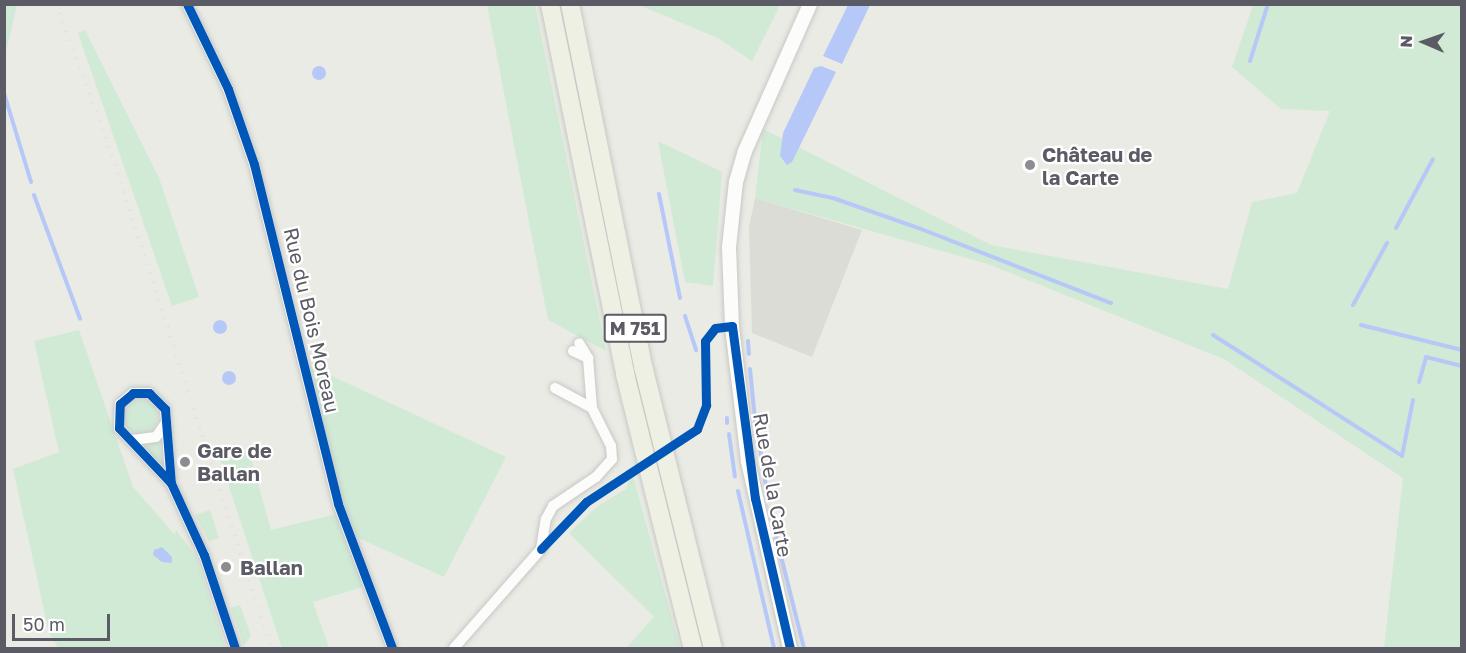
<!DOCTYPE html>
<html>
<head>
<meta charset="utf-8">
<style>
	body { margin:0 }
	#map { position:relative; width:1466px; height:653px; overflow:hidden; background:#eaebe4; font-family:"Golos Text",sans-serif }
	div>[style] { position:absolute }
	.industrial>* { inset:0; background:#dbdcd5 }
	.green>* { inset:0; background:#d0ead5 }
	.round { border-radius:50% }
	.water>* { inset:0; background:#b6c8f7 }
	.stream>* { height:4px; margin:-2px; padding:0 2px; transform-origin:2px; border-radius:2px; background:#b6c8f7 }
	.roads { filter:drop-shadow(0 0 2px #c7c8c7) drop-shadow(0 0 2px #c7c8c7) }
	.minor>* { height:10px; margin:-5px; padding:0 5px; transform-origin:5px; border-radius:5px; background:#fcfcfb }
	.tertiary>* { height:14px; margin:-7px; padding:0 7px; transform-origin:7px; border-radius:7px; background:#fcfcfb }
	.trunk>* { height:18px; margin:-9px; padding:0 9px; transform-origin:9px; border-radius:9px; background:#eff0e4 }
	.rail>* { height:4px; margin-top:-2px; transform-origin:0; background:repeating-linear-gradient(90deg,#e3e3e3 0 1.5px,transparent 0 9.5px) }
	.cycleway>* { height:9px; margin:-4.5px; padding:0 4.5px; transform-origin:4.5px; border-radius:4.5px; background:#0057b8 }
	.dots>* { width:16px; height:16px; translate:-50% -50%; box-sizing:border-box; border:3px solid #fff; border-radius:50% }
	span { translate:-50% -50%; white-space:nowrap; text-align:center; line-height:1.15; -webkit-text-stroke:4.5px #fff; paint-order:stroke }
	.shield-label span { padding:2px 4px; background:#fff; border:2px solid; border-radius:4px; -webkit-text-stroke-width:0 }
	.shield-label { font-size:18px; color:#5a5b64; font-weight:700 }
	.poi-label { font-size:20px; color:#5a5b64; font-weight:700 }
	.left { translate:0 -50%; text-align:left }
	.street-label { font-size:20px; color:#5a5b64 }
	.frame { position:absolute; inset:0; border:6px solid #5a5b64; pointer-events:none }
	.north { position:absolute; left:1394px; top:12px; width:60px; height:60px; -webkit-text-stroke:4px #fff; paint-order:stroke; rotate:272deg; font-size:16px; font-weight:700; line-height:24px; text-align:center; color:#5a5b64 }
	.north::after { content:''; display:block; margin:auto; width:21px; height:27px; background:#5a5b64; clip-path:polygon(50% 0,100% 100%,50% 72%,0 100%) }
	.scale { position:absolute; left:12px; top:614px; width:98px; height:27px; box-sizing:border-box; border:3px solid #5a5b64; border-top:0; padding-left:8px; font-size:18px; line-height:21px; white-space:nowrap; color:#5a5b64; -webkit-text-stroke:4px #fff; paint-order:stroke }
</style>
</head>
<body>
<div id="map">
	<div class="industrial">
		<div style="clip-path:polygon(755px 198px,862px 230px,812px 357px,752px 333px,749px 227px)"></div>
	</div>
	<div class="green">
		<div style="clip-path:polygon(5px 4px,17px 5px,5px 56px,4px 5px)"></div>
		<div style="clip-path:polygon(487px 5px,535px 5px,606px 351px,548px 320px)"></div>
		<div style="clip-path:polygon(639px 5px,638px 5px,780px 5px,752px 61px,718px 38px)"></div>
		<div style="clip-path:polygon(1253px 5px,1461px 5px,1461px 648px,1384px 648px,1403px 478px,1224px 359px,988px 264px,755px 198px,763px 129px,991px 245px,1228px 289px,1252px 202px,1297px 193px,1330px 111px,1281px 109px,1232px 67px)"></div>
		<div style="clip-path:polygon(85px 30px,159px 178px,199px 297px,172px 306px,78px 33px)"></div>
		<div style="clip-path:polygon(658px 141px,722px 172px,713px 286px,685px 282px)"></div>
		<div style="clip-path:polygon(79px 330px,133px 487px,175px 535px,176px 530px,196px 556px,226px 648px,58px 648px,49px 632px,13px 469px,59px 452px,34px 341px)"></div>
		<div style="clip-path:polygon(304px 363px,506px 457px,444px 577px,350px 534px,369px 585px,313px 602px,329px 648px,282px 648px,220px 459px,249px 451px,271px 530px,341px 513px)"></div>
		<div class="round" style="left:124px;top:400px;width:34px;height:34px"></div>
		<div style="clip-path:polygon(159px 441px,161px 452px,165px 470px,144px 447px)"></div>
		<div style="clip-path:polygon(632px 471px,643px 513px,680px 648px,626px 648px,654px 617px,569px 533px,598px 506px,626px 489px)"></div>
		<div style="clip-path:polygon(210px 510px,219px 538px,209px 541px,195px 515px)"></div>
		<div style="clip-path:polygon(240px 605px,251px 636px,244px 646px,231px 608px)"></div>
	</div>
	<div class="water">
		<div style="clip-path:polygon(848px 5px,870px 5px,842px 64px,823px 56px)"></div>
		<div style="clip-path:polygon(821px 66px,836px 72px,792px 162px,787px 165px,780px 156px,783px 133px,814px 68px)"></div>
		<div class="round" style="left:312px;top:66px;width:14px;height:14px"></div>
		<div class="round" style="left:213px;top:320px;width:14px;height:14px"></div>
		<div class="round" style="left:222px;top:371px;width:14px;height:14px"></div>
		<div style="clip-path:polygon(162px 547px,172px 557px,172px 563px,162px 562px,153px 555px,154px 550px)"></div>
	</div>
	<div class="stream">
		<div style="left:1250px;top:61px;width:60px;rotate:-72.5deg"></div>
		<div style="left:4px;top:93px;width:93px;rotate:73.1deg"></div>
		<div style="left:795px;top:190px;width:39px;rotate:12deg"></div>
		<div style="left:833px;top:198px;width:93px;rotate:19.4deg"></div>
		<div style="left:921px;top:229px;width:204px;rotate:21.3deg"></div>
		<div style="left:659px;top:194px;width:106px;rotate:78.6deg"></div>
		<div style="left:34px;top:195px;width:132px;rotate:69.6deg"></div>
		<div style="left:1396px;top:228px;width:78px;rotate:-61.8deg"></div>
		<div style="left:1353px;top:305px;width:71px;rotate:-61.3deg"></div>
		<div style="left:685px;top:316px;width:36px;rotate:72deg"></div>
		<div style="left:1361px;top:325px;width:104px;rotate:13.9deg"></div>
		<div style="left:1213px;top:335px;width:224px;rotate:32.6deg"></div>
		<div style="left:1402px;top:456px;width:57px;rotate:-78.9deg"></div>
		<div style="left:748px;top:341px;width:13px;rotate:86deg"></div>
		<div style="left:750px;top:369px;width:60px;rotate:84.3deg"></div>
		<div style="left:1419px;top:382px;width:26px;rotate:-74deg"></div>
		<div style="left:1426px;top:357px;width:37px;rotate:14deg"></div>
		<div style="left:727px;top:418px;width:5px;rotate:90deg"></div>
		<div style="left:729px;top:434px;width:43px;rotate:82.1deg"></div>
		<div style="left:760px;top:448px;width:52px;rotate:81.1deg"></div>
		<div style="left:738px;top:491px;width:161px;rotate:77.1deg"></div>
		<div style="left:775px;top:532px;width:120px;rotate:76deg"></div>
	</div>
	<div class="roads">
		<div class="minor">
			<div style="left:187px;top:4px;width:94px;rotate:64.2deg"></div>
			<div style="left:228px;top:89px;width:79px;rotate:70.9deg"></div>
			<div style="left:254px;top:164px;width:350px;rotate:76.1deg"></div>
			<div style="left:338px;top:504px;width:154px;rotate:69.4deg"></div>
			<div style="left:573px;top:351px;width:17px;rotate:25deg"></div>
			<div style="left:555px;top:388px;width:42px;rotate:28.4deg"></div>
			<div style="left:132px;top:440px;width:24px;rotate:-7deg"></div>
			<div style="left:156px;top:437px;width:16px;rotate:-55deg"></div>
			<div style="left:171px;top:483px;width:76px;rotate:-133.4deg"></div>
			<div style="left:119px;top:428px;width:24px;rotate:-88deg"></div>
			<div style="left:120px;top:404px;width:17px;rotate:-40deg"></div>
			<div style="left:133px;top:393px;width:16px"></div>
			<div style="left:149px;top:393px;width:23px;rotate:45deg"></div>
			<div style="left:165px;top:409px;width:74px;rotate:85.4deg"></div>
			<div style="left:171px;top:483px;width:79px;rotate:65.4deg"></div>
			<div style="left:204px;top:555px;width:98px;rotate:71.6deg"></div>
			<div style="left:454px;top:648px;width:132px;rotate:-48.7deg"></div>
			<div style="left:541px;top:549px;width:30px;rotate:-81deg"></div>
			<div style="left:546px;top:519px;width:15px;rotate:-62deg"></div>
			<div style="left:553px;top:506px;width:52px;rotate:-34deg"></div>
			<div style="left:596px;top:477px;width:24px;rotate:-48deg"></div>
			<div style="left:612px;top:459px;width:13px;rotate:-94deg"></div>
			<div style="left:611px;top:446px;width:42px;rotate:-116.6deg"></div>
			<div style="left:592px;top:408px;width:50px;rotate:-94.6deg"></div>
			<div style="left:588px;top:358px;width:17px;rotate:-121deg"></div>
		</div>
		<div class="tertiary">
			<div style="left:790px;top:648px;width:192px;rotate:-102.7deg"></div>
			<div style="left:748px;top:461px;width:136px;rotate:-96.8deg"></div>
			<div style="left:732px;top:326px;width:79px;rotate:-92.2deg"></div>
			<div style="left:729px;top:247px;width:65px;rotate:-83.9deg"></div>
			<div style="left:736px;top:182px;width:32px;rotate:-74deg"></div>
			<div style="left:745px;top:151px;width:161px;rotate:-66.1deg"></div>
		</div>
		<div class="trunk">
			<div style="left:550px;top:4px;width:378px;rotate:78.5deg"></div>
			<div style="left:625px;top:374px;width:282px;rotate:76.1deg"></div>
			<div style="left:570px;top:4px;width:373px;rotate:78.6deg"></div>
			<div style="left:644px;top:370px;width:286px;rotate:76.1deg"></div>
		</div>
	</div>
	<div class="rail">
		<div style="left:56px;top:4px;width:142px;rotate:69.4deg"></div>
		<div style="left:106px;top:137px;width:537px;rotate:72.1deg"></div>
	</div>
	<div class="cycleway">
		<div style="left:187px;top:4px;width:94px;rotate:64.2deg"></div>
		<div style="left:228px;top:89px;width:79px;rotate:70.9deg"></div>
		<div style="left:254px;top:164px;width:350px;rotate:76.1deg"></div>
		<div style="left:338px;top:504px;width:154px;rotate:69.4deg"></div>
		<div style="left:171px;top:483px;width:76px;rotate:-133.4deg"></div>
		<div style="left:119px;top:428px;width:24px;rotate:-88deg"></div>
		<div style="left:120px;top:404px;width:17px;rotate:-40deg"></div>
		<div style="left:133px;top:393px;width:16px"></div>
		<div style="left:149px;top:393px;width:23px;rotate:45deg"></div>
		<div style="left:165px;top:409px;width:74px;rotate:85.4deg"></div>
		<div style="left:171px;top:483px;width:79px;rotate:65.4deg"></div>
		<div style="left:204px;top:555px;width:98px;rotate:71.6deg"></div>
		<div style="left:541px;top:549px;width:65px;rotate:-46.2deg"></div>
		<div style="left:586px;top:502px;width:133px;rotate:-33.3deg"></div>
		<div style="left:697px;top:429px;width:26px;rotate:-69deg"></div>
		<div style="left:706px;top:405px;width:64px;rotate:-90.9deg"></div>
		<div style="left:705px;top:341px;width:16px;rotate:-52deg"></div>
		<div style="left:715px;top:328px;width:17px;rotate:-7deg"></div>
		<div style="left:732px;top:326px;width:174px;rotate:82.4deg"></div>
		<div style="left:755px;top:498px;width:154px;rotate:76.9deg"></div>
	</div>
	<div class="dots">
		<div style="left:1030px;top:165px;background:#8c8d91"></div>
		<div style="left:185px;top:462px;background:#8c8d91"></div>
		<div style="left:226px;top:567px;background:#8c8d91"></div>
	</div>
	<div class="shield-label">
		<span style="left:635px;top:328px">M 751</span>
	</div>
	<div class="poi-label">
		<span class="left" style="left:1042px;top:166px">Château de<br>la Carte</span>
		<span class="left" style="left:197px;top:462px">Gare de<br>Ballan</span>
		<span class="left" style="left:240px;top:567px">Ballan</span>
	</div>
	<div class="street-label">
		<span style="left:312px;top:320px;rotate:77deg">Rue du Bois Moreau</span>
		<span style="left:773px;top:485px;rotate:80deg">Rue de la Carte</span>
	</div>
	<div class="frame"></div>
	<div class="north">N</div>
	<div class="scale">50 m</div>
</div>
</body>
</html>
